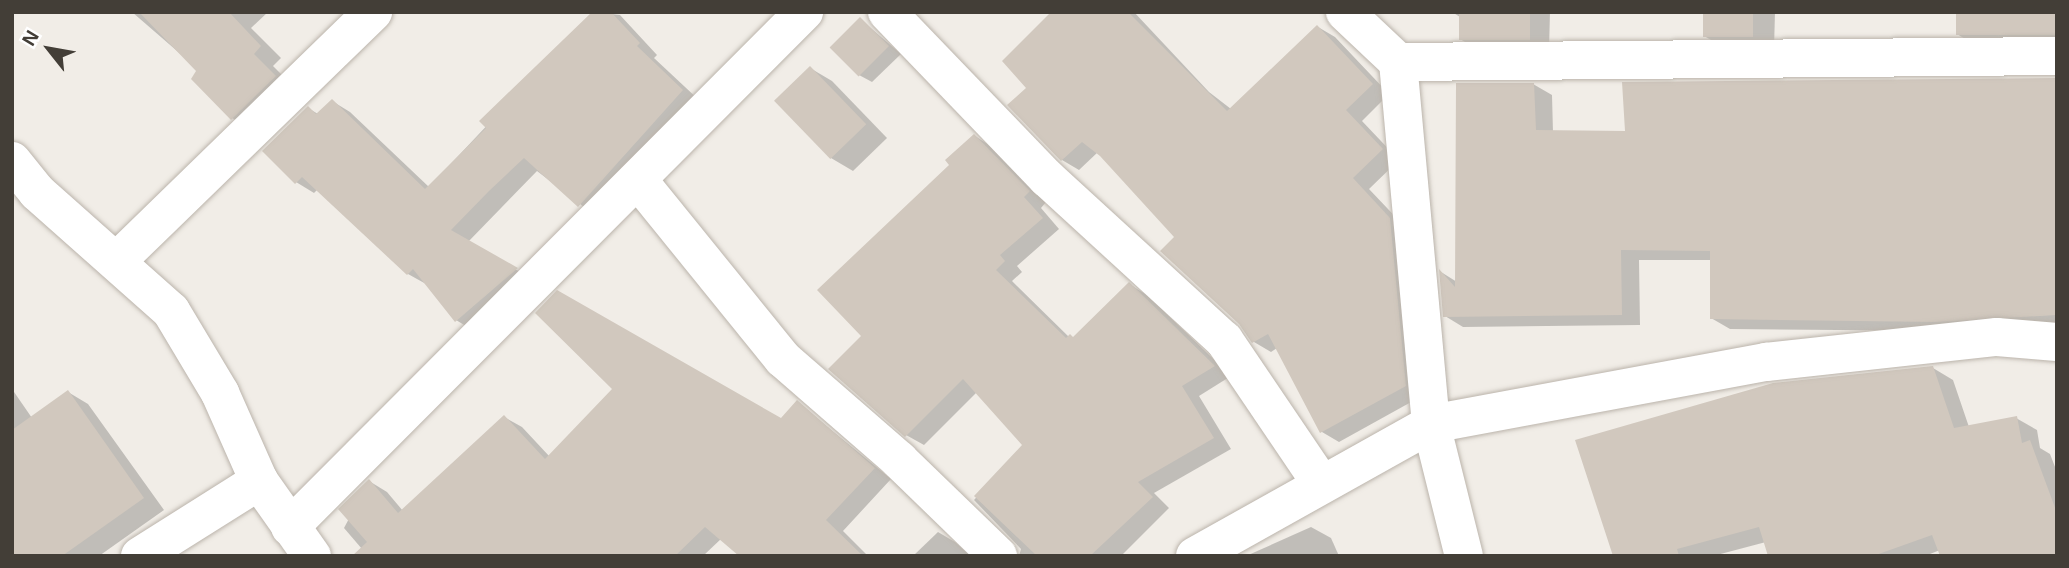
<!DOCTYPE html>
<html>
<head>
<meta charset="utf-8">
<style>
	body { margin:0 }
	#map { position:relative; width:2069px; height:568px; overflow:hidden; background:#f1ede7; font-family:Helvetica,sans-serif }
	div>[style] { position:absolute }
	.shadow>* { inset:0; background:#0003 }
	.building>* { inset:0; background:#d1c8be; transform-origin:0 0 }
	.roads { filter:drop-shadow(0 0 2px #bbb4ab) drop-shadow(0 0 2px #bbb4ab) }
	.street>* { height:38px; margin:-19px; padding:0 19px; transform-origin:19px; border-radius:19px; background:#fff }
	span { translate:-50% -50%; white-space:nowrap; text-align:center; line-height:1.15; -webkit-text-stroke:5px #fff; paint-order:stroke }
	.frame { position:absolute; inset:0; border:14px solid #433e37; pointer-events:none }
	.north { position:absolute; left:14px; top:14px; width:70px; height:70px; -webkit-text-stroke:5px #fff; paint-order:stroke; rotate:301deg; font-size:19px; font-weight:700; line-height:28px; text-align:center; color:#433e37 }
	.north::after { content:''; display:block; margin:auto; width:24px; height:32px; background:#433e37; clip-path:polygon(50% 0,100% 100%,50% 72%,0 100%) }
</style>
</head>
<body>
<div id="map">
	<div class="shadow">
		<div style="clip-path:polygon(132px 12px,268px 12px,251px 28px,281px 58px,273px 66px,295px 88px,253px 130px,232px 118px,199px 70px)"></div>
		<div style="clip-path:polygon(594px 12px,620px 15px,657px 55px,654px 58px,700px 101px,597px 217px,537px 171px,468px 242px,534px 280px,474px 331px,456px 320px,426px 284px,408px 274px,318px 189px,314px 193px,296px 182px,308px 108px,318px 114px,332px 101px,350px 112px,429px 187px)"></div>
		<div style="clip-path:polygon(1053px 12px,1134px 12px,1209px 92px,1231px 109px,1318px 27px,1335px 37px,1389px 94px,1362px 121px,1399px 160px,1369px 189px,1407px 229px,1422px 396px,1339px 442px,1322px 432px,1277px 348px,1271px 352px,1254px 342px,1176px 237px,1098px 152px,1079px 170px,1062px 160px,1029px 88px)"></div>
		<div style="clip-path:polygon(1452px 12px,1550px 12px,1549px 50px,1480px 51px,1460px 39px,1460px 17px)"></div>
		<div style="clip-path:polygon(1704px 12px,1775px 12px,1774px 49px,1727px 49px,1704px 36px)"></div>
		<div style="clip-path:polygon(2057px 12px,2057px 46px,1975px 45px,1957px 34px)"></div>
		<div style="clip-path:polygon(860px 19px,901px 54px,872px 82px,859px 75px)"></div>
		<div style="clip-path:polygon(810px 68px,832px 81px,887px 138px,853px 171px,831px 158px)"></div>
		<div style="clip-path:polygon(2057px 80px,2057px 325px,1956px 331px,1730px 329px,1711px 318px,1712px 260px,1639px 260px,1640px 325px,1463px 327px,1445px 316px,1441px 272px,1457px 282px,1533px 84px,1552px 95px,1553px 132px,1627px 133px)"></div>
		<div style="clip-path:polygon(975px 136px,992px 147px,1046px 202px,1041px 208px,1059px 229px,1017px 266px,1022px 272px,1012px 281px,1069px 337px,1074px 339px,1129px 284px,1147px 295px,1231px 376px,1199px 396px,1231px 449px,1154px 493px,1169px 508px,1121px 556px,1019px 556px,1021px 549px,974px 500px,1024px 445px,977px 392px,924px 445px,906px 435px,863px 336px,952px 166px)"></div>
		<div style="clip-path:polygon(1933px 368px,1953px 380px,1969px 427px,2016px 418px,2037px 430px,2040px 448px,2050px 454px,2057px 472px,2057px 556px,1940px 550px,1925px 556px,1770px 556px,1766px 542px,1713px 556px,1614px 556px)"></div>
		<div style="clip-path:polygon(12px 389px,32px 418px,68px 392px,88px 404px,164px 510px,99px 556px,12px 556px)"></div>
		<div style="clip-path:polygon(797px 402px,891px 479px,843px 531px,868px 556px,742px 556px,722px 538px,703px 556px,368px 556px,344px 528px,369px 481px,387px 492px,403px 511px,504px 417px,522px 427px,550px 457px,781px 420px)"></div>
		<div style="clip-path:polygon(1311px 527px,1331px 538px,1339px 556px,1246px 556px)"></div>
		<div style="clip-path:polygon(938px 532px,955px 542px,971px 556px,913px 556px)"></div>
	</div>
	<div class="building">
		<div style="clip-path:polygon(139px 12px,229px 12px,261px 46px,254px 54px,276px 76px,231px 120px,191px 79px,196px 71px)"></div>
		<div style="clip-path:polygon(592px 12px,611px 12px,640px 43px,637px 46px,683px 90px,578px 207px,524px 158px,489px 191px,451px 230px,518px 268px,455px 322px,413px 269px,407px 275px,302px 177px,295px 184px,262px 151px,308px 106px,316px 114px,332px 99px,425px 189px,486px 128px,479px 121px)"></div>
		<div style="clip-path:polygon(1051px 12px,1128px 12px,1227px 111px,1317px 25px,1373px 84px,1346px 110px,1383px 149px,1353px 178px,1390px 218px,1406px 386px,1320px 433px,1268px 334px,1252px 343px,1239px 324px,1160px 251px,1174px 237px,1100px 156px,1082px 142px,1061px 161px,1007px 105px,1026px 88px,1002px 61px)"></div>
		<div style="left:1459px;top:12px;width:71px;height:28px"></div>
		<div style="left:1703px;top:12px;width:50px;height:25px"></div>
		<div style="left:1956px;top:12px;width:101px;height:23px"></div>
		<div style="left:860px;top:17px;width:41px;height:43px;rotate:45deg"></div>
		<div style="left:810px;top:66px;width:81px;height:50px;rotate:46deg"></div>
		<div style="clip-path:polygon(2057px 78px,2057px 315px,1936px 322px,1710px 319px,1710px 251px,1621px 250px,1622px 315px,1443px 317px,1439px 269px,1455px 287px,1456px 83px,1534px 83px,1536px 130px,1625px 131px,1622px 82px)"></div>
		<div style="clip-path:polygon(974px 134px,1030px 191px,1024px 197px,1043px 218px,1000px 255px,1005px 261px,996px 270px,1066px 338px,1070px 334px,1073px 337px,1129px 282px,1215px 366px,1182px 386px,1214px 438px,1138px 482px,1153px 497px,1090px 556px,1037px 556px,974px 496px,1022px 445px,963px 379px,905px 437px,828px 369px,861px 336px,817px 290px,949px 165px,945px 160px)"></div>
		<div style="clip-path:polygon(557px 290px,781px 418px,797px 400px,875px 468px,826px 520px,863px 556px,739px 556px,705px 527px,675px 556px,352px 556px,367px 542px,338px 509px,369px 479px,398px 513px,504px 415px,545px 459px,612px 389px,535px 313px)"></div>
		<div style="clip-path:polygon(1933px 366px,1954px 428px,2017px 416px,2022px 443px,2030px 440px,2057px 513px,2057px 556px,1940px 556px,1932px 535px,1873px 556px,1768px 556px,1759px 527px,1677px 549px,1679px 556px,1613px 556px,1575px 440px,1773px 383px)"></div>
		<div style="clip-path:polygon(68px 390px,144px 498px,62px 556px,12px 556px,12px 430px)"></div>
	</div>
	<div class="roads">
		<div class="street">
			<div style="left:887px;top:12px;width:231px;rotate:46.1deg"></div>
			<div style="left:1047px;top:178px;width:240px;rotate:42.5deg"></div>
			<div style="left:1224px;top:340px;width:173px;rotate:55.9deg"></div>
			<div style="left:1345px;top:12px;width:73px;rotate:43.3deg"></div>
			<div style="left:1398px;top:62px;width:364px;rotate:84.8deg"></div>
			<div style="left:1431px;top:424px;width:136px;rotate:76deg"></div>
			<div style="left:1398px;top:62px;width:659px;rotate:-0.52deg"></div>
			<div style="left:12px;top:161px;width:40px;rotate:51deg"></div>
			<div style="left:37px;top:192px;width:179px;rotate:41.6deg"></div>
			<div style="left:171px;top:311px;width:96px;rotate:59.1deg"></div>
			<div style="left:220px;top:393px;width:96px;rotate:66.1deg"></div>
			<div style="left:259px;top:481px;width:92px;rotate:54.8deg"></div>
			<div style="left:638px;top:180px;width:230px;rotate:51deg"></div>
			<div style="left:783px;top:359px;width:154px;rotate:41deg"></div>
			<div style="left:899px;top:460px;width:138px;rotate:44.1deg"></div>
			<div style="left:118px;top:260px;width:356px;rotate:-44.2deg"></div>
			<div style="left:290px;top:527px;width:728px;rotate:-45.06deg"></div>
			<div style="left:140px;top:556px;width:141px;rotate:-32.2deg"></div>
			<div style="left:1195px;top:556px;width:270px;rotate:-29.2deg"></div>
			<div style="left:1431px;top:424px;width:341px;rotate:-10.5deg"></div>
			<div style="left:1766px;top:362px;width:232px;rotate:-6.2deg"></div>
			<div style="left:1997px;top:337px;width:60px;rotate:4.8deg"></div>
		</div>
	</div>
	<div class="frame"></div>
	<div class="north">N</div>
</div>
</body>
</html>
